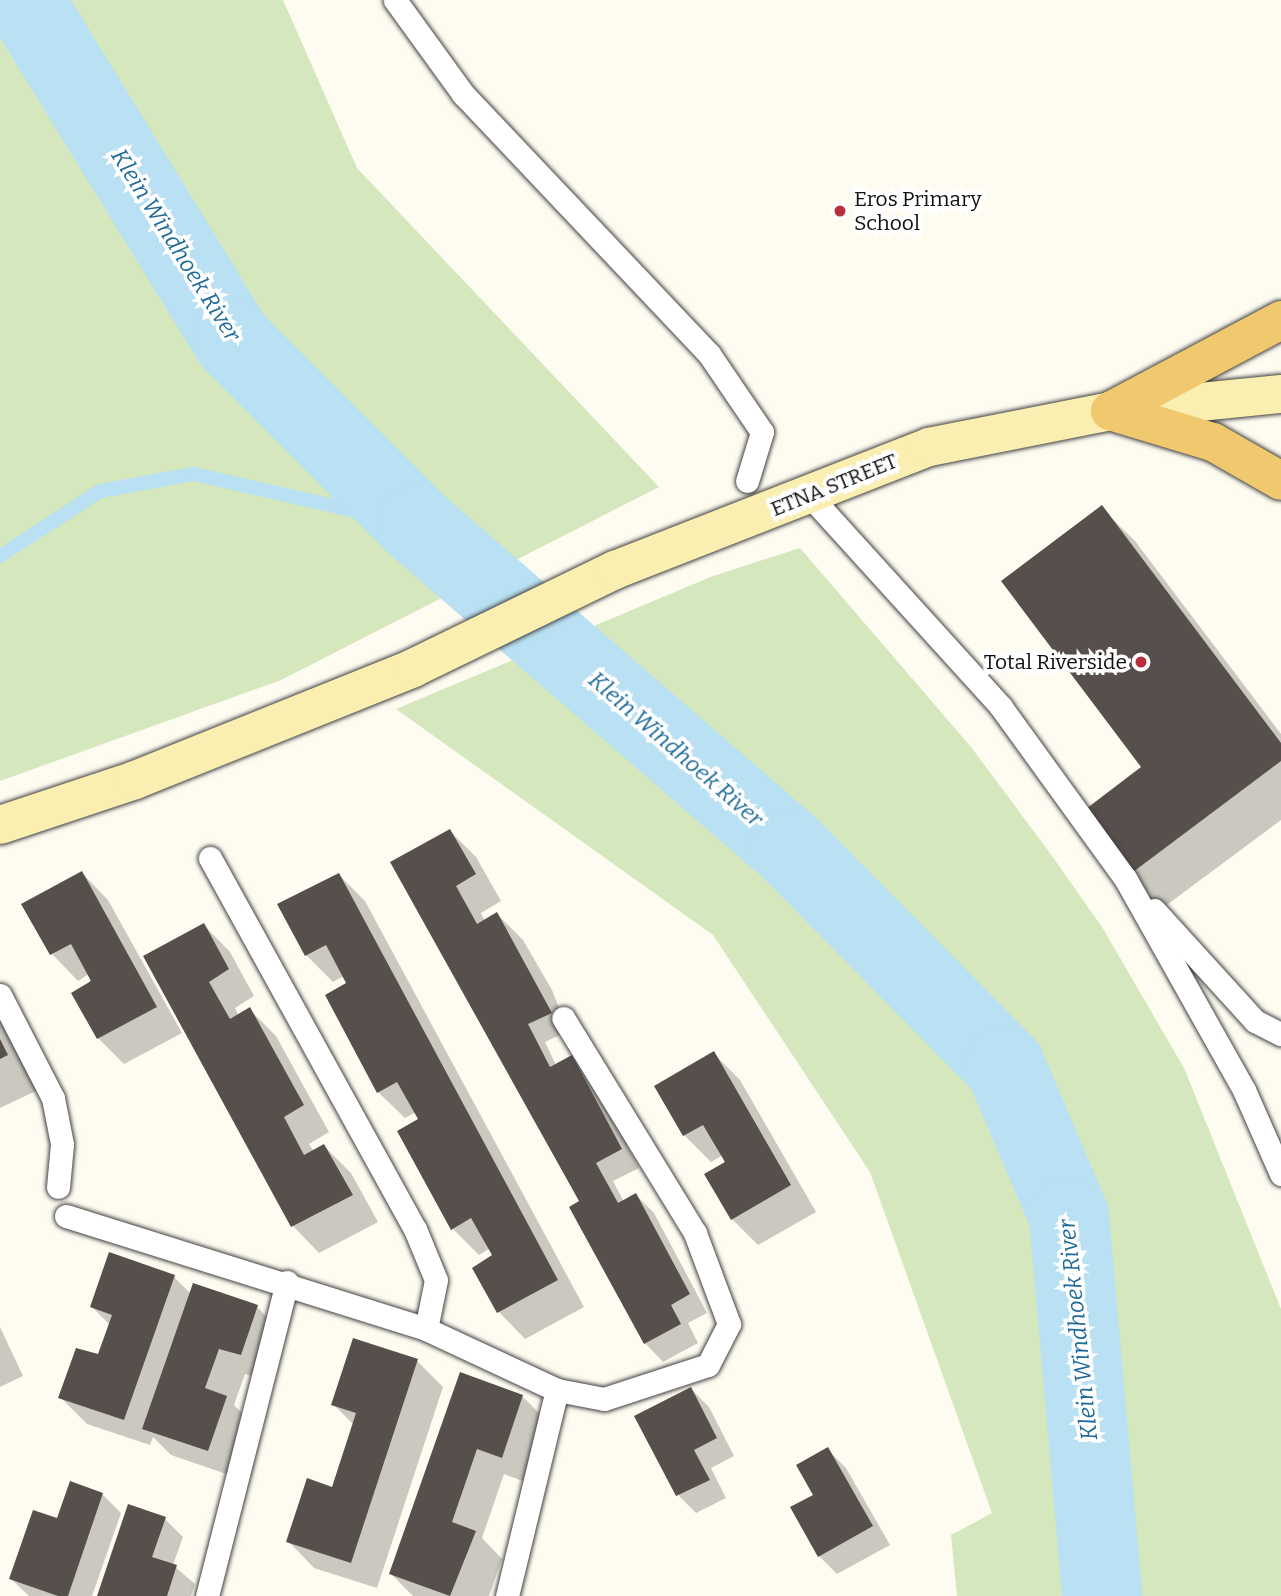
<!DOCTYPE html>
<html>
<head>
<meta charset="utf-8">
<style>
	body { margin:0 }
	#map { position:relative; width:1281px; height:1596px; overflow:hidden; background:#fefbf1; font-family:Bitter,serif }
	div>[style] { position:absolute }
	.green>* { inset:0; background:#d5e7bc }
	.shadow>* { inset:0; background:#0003 }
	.stream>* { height:14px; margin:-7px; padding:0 7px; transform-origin:7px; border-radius:7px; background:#b9e0f3 }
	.river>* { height:80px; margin:-40px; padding:0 40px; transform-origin:40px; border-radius:40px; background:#b9e0f3 }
	.building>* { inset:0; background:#574f4c }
	.roads { filter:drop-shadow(0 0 2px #424242) drop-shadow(0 0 2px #424242) }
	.lane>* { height:23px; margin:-11.5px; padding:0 11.5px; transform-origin:11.5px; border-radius:11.5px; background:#fff }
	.secondary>* { height:38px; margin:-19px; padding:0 19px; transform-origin:19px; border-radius:19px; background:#faeeb0 }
	.primary>* { height:38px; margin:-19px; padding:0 19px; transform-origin:19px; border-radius:19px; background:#f0c96f }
	.dots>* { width:19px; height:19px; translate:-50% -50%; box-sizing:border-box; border:4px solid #fff; border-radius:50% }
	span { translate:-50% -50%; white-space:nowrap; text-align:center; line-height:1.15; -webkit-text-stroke:7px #fff; paint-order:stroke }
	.poi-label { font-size:21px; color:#0f0f0f }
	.left { translate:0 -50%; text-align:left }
	.right { translate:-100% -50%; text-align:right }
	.street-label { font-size:21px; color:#0f0f0f }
	.water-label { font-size:23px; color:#1e6b9a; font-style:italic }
</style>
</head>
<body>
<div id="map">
	<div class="green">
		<div style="clip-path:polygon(0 0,283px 0,357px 168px,659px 487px,281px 680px,0 781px)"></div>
		<div style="clip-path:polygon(800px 548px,971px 747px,1047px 849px,1102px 927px,1184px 1068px,1281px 1309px,1281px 1596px,957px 1596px,951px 1535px,992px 1513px,870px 1172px,713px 935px,396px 709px,713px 576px)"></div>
	</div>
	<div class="shadow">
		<div style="clip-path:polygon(1101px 508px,1135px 541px,1281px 734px,1281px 820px,1160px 910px,1127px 877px,1144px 767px)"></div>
		<div style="clip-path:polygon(450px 831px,476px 857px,501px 901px,481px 913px,485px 921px,497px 914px,523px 940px,552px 990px,568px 1031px,545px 1042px,556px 1065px,572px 1057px,590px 1075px,639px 1168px,613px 1181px,624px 1202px,636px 1195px,654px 1213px,707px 1313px,688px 1323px,698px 1343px,663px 1362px,645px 1343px,571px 1208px,582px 1202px,468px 996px)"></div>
		<div style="clip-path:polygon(82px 873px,108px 900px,182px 1033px,124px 1064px,98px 1038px,89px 974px,78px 981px,52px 954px,24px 905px)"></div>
		<div style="clip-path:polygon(339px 875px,365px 901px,584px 1307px,525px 1339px,499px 1312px,474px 1268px,494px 1256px,490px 1248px,479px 1255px,452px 1228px,416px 1112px,405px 1118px,378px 1092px,344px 976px,333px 982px,306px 955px)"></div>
		<div style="clip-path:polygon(204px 925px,230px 952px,254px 996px,235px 1008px,239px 1016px,250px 1010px,276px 1036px,329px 1132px,309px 1144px,314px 1152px,324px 1146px,351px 1173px,378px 1222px,319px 1253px,293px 1226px,146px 957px)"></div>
		<div style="clip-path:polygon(0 1006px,40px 1089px,0 1108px)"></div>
		<div style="clip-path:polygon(713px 1053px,740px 1080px,816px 1212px,758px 1245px,732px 1219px,723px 1155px,711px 1162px,684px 1135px)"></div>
		<div style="clip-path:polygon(174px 1277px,191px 1294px,257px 1307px,283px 1333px,267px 1380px,245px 1374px,234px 1405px,253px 1424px,235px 1477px,171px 1455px,153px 1437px,150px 1445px,87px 1424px,60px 1397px,99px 1357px,110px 1325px,92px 1307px)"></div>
		<div style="clip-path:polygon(0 1327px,23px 1376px,0 1387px)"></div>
		<div style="clip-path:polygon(417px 1361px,443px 1387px,377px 1588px,314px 1568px,288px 1541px,333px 1489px,354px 1425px,333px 1404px)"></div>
		<div style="clip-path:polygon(461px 1374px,522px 1396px,549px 1423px,528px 1483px,504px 1474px,482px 1538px,502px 1559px,489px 1596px,413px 1596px,391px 1574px)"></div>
		<div style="clip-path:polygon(691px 1389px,709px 1407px,734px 1456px,711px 1468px,726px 1498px,696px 1513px,678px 1495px)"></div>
		<div style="clip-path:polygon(828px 1450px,846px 1468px,890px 1545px,837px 1574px,819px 1556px,815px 1495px)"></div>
		<div style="clip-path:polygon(102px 1494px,121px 1513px,92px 1596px,29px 1596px,11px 1579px,59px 1520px)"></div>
		<div style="clip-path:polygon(165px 1519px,183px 1537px,173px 1565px,195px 1584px,191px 1596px,99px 1596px)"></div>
	</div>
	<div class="stream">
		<div style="left:0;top:556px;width:119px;rotate:-33deg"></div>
		<div style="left:100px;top:491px;width:96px;rotate:-10.3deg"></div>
		<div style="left:194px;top:474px;width:229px;rotate:12.9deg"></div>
	</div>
	<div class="river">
		<div style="left:24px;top:0;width:400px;rotate:58.5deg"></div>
		<div style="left:233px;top:341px;width:260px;rotate:45deg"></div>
		<div style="left:417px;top:525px;width:493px;rotate:40.9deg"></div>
		<div style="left:790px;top:848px;width:306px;rotate:45.4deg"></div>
		<div style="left:1005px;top:1066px;width:163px;rotate:66.9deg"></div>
		<div style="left:1069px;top:1216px;width:381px;rotate:85deg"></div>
	</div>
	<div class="building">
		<div style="clip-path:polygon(1102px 505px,1281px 743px,1281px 761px,1125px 878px,1078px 815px,1141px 767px,1001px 581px)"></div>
		<div style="clip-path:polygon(450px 829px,476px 874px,456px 886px,477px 924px,497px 912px,552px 1013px,528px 1024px,550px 1067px,572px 1055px,622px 1149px,596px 1163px,618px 1203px,636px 1193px,690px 1294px,671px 1305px,681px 1324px,644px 1344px,569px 1207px,579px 1201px,390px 862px)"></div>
		<div style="clip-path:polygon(82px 871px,157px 1007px,97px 1039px,71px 993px,91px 981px,71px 944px,50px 955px,21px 904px)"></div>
		<div style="clip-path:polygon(339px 873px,558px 1280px,497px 1313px,472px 1268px,492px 1255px,471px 1218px,451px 1230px,397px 1131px,418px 1119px,397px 1082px,377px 1093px,325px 995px,346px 983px,326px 945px,305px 956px,277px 904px)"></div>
		<div style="clip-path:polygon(204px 923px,229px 969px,209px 982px,230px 1019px,250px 1007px,304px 1105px,284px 1117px,304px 1155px,324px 1144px,353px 1195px,291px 1227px,143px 956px)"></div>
		<div style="clip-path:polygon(0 1039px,8px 1055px,0 1059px)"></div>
		<div style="clip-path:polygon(714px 1051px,791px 1185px,731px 1220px,704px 1174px,725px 1162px,703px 1125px,683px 1136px,654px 1086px)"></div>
		<div style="clip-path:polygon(109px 1252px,175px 1275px,124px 1420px,58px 1398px,76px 1348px,98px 1354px,112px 1315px,90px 1307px)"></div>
		<div style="clip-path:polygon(193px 1283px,258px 1305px,241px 1355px,219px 1349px,205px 1388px,227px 1396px,208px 1451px,142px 1429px)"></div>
		<div style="clip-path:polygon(353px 1338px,418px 1359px,351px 1563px,286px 1542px,307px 1478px,332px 1487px,356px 1413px,331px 1405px)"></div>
		<div style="clip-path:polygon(460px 1372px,523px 1395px,502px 1458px,477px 1449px,452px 1522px,476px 1531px,450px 1596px,389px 1574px)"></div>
		<div style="clip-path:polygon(691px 1387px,717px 1438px,694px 1450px,710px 1480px,676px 1496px,634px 1416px)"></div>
		<div style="clip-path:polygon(828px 1447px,873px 1526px,818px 1557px,790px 1507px,813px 1495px,796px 1465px)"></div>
		<div style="clip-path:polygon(70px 1481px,103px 1493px,68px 1596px,58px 1596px,9px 1579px,33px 1510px,57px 1518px)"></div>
		<div style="clip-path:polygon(128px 1504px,166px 1517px,152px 1557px,177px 1565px,167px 1596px,97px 1596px)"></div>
	</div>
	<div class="roads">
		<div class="lane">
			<div style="left:395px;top:0;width:116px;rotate:54.1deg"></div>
			<div style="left:463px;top:94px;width:358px;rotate:46.6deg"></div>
			<div style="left:709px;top:354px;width:94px;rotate:55.8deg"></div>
			<div style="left:762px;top:432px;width:51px;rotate:107deg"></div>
			<div style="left:809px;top:495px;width:286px;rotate:47.8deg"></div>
			<div style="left:1001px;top:707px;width:211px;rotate:54.1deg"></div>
			<div style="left:1125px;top:878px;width:243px;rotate:60.7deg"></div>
			<div style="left:1244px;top:1090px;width:92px;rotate:66.2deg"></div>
			<div style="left:210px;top:858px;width:424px;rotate:61.1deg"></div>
			<div style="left:415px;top:1229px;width:55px;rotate:67.6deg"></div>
			<div style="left:436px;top:1280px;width:50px;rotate:101.5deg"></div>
			<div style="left:1154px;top:910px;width:150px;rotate:47.7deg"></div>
			<div style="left:1255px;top:1021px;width:29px;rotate:27deg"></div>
			<div style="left:0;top:995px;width:116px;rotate:62.8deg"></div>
			<div style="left:53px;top:1098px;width:47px;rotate:78.9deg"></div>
			<div style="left:62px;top:1144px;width:43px;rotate:95.3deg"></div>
			<div style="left:66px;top:1216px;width:377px;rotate:17.4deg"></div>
			<div style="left:426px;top:1329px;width:145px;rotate:25deg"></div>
			<div style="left:557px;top:1390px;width:48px;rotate:10.8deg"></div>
			<div style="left:604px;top:1399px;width:109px;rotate:-18.1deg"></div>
			<div style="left:708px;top:1365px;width:46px;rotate:-62.9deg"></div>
			<div style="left:729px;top:1324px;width:97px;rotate:-110.5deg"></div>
			<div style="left:695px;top:1233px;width:252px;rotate:-121.5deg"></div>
			<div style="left:207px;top:1596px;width:324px;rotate:-75.7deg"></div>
			<div style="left:507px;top:1596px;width:212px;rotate:-76.4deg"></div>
		</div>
		<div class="secondary">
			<div style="left:0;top:825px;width:142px;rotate:-18.4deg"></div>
			<div style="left:135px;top:780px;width:300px;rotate:-21.9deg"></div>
			<div style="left:413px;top:668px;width:225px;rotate:-25.9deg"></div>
			<div style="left:615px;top:570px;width:337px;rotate:-21.4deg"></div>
			<div style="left:929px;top:447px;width:185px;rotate:-11.2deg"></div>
			<div style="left:1110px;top:411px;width:172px;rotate:-5.7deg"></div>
		</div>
		<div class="primary">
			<div style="left:1110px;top:411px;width:194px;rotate:-28deg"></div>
			<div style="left:1110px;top:411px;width:108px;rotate:16.8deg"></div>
			<div style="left:1213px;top:442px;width:78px;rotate:29.8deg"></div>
		</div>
	</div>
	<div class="dots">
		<div style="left:840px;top:211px;background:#b72e3c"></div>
		<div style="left:1141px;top:662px;background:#b72e3c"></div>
	</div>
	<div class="poi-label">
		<span class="left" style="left:854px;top:211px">Eros Primary<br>School</span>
		<span class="right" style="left:1127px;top:662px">Total Riverside</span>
	</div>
	<div class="street-label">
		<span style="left:834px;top:485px;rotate:-22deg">ETNA STREET</span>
	</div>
	<div class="water-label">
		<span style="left:176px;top:245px;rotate:58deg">Klein Windhoek River</span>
		<span style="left:676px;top:749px;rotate:41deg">Klein Windhoek River</span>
		<span style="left:1078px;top:1330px;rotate:-96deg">Klein Windhoek River</span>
	</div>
</div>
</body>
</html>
